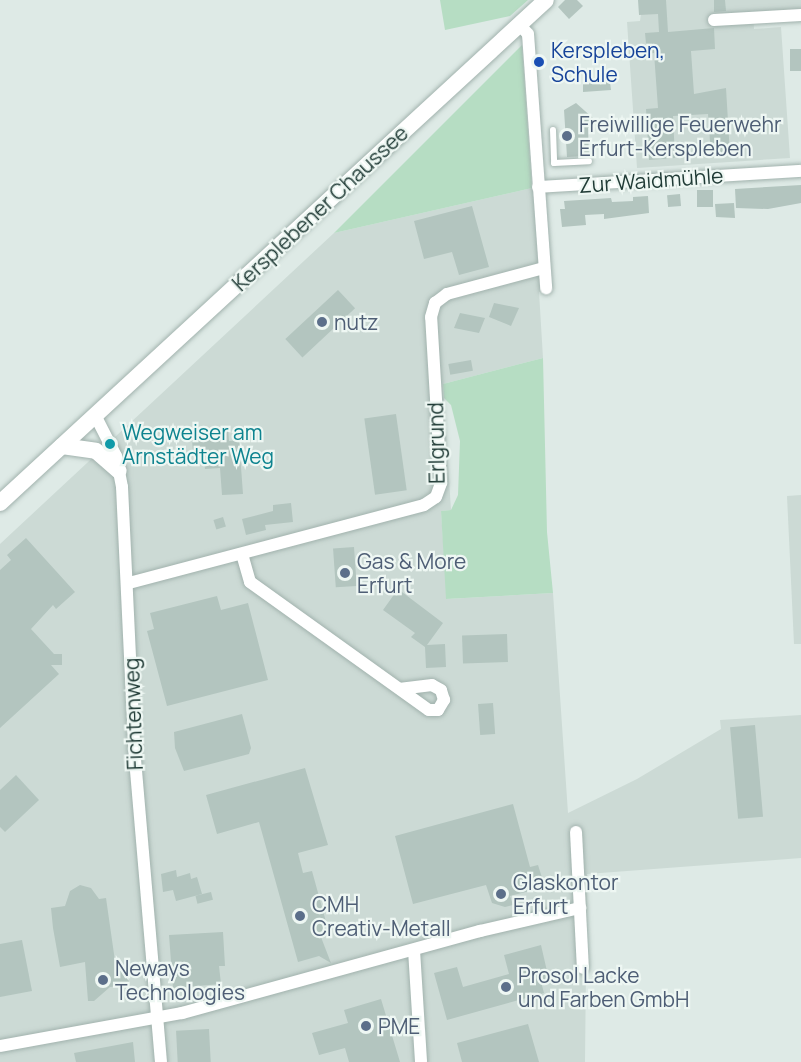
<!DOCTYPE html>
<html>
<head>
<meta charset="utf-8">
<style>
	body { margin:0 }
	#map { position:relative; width:801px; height:1062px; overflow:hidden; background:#deeae6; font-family:Manrope,sans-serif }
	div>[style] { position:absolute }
	.built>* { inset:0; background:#ccdad5 }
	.green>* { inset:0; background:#b6ddc3 }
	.building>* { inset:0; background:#b3c5bf; transform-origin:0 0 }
	.roads { filter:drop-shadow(0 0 2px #a1b2ad) drop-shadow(0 0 2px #a1b2ad) }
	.service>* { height:6px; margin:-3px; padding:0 3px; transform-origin:3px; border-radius:3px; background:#fff }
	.minor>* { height:12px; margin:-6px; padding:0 6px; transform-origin:6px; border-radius:6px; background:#fff }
	.secondary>* { height:16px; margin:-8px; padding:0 8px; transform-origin:8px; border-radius:8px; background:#fff }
	.dots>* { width:16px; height:16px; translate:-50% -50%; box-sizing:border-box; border:3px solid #eef7f3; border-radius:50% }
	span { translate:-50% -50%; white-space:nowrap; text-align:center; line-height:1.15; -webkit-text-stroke:4.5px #eef7f3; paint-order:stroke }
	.transit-label { font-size:21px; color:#164399 }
	.left { translate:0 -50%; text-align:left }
	.service-label { font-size:21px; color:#4e5e75 }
	.street-label { font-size:21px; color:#1f3a35 }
	.culture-label { font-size:21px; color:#0d838f }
</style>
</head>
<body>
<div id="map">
	<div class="built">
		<div style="clip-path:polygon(643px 0,801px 0,801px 10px,753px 13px,754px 29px,781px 27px,790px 158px,637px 168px,627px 22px,640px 21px)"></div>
		<div style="clip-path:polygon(532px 188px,542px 189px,551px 291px,539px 292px,543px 358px,443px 384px,451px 510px,441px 511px,447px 599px,553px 593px,568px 813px,637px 779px,721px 729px,720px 720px,801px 715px,801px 858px,587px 874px,585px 1062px,0 1062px,0 544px,334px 233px)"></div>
		<div style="clip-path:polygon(801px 495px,801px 644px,794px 644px,787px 496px)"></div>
	</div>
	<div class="green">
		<div style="clip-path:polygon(440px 0,528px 0,510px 16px,445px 30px)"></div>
		<div style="clip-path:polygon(522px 45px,532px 188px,334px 233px)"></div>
		<div style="clip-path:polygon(543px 358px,547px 532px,553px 593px,446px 599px,441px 511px,451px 510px,458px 495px,460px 441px,451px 405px,444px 398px,443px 384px)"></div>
	</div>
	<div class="building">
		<div style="clip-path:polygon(565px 0,577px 0,583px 6px,569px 19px,558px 7px)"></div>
		<div style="clip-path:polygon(638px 0,666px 0,668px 32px,714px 28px,715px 49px,691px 51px,694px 94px,726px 88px,730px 155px,711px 155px,708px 114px,673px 116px,675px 158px,649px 160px,646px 109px,658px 108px,654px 53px,647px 54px,645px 33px,659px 32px,658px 14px,639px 15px)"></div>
		<div style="clip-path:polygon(714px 0,725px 0,726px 11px,714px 12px)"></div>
		<div style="left:801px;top:49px;width:22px;height:11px;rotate:90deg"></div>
		<div style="clip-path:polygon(605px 82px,610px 82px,611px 90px,583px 92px,583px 84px)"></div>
		<div style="clip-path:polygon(576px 103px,594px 119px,594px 125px,588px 128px,589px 156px,567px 157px,564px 110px)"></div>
		<div style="clip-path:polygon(801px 185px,801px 203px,768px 209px,736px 208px,735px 189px)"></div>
		<div style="left:713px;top:190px;width:17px;height:16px;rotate:90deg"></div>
		<div style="left:680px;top:194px;width:12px;height:13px;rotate:85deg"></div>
		<div style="clip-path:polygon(648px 196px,649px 213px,604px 219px,604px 214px,585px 215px,586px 225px,562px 227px,560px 209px,565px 209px,564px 201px,611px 198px,612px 202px,633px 201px,633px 197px)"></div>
		<div style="clip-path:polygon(734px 203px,735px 218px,716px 217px,715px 204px)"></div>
		<div style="clip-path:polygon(472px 206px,489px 267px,459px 275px,452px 252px,424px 259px,414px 221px)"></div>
		<div style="left:338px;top:290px;width:25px;height:72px;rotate:47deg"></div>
		<div style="clip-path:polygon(494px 303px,519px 308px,511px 326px,489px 317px)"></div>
		<div style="clip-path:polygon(460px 313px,485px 318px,479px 333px,454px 328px)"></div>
		<div style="left:471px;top:360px;width:11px;height:23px;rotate:80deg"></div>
		<div style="left:396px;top:414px;width:77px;height:32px;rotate:82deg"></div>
		<div style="clip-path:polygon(228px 428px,229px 441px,239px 440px,243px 494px,222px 495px,220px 468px,205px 469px,204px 460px,193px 452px,192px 440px,202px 431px)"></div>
		<div style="clip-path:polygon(291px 503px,293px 522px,265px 525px,266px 530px,246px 535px,242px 519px,273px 511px,273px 505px)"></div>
		<div style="left:223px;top:517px;width:10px;height:10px;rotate:73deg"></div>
		<div style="clip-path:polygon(26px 538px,75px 592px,56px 609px,53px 605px,31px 629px,54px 654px,62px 654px,62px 665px,51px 665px,59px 674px,0 728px,0 570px,11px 560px,7px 555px)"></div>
		<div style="left:354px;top:547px;width:39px;height:21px;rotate:86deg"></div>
		<div style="clip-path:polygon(398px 589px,443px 623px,427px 645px,445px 644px,446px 667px,426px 668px,425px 647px,411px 637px,415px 633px,383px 610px)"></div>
		<div style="clip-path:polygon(217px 596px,221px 610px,248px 603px,268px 680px,167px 706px,147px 631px,154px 629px,150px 613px)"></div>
		<div style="left:507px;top:634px;width:28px;height:45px;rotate:88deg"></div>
		<div style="left:493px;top:703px;width:31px;height:15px;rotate:86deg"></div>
		<div style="clip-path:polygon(242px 714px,251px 748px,249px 754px,184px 771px,175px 748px,174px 732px)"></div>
		<div style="left:755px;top:725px;width:92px;height:25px;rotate:85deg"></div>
		<div style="clip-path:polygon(305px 768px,328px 845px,298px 853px,303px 873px,312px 871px,328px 929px,319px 932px,331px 963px,319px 956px,298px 962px,259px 822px,217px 834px,206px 795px)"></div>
		<div style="clip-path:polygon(16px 775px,39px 800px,5px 832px,0 827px,0 790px)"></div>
		<div style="clip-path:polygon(513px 804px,530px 867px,538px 865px,545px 887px,510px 896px,513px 905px,505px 907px,492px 903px,486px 885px,413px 904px,395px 836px)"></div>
		<div style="clip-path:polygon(176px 870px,177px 877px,190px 873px,191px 879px,197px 877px,202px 894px,176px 901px,173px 890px,163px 892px,161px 874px)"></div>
		<div style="clip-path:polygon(80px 885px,91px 888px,99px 899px,106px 898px,116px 968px,129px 967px,129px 985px,110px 987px,94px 1001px,88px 1001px,85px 962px,60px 967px,53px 928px,51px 908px,65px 906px,70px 891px)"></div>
		<div style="left:211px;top:892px;width:8px;height:16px;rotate:76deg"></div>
		<div style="clip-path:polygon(223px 932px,225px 966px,219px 966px,221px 984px,173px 988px,169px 935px)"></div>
		<div style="clip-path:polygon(22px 940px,32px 991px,0 997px,0 944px)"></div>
		<div style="clip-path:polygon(541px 945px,549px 980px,541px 982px,544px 993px,447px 1020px,434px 973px,457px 967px,463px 987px,509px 974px,504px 955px)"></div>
		<div style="clip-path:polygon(381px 999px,400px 1062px,349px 1062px,345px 1048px,319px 1055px,312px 1033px,348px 1023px,344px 1010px)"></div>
		<div style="clip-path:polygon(528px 1024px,539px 1062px,462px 1062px,457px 1043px)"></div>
		<div style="left:209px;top:1029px;width:33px;height:33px;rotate:87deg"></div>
		<div style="clip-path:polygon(133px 1042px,135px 1062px,76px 1062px,74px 1053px)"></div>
	</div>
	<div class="roads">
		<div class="service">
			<div style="left:553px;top:130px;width:33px;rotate:88deg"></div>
			<div style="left:554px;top:163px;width:35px;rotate:-3deg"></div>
		</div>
		<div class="minor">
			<div style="left:714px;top:20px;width:87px;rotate:-3.3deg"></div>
			<div style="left:519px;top:24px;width:13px;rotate:48deg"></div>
			<div style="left:528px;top:34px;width:255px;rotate:85.9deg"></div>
			<div style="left:538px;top:187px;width:263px;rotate:-3.5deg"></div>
			<div style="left:95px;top:415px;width:46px;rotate:62.9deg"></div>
			<div style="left:116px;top:456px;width:32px;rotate:79deg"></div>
			<div style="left:122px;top:487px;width:272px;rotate:87.3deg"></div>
			<div style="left:135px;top:759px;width:304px;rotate:85.1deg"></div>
			<div style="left:242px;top:554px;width:29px;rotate:74deg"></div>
			<div style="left:250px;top:582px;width:220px;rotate:35.6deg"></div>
			<div style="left:429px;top:710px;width:9px"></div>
			<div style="left:438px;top:710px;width:12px;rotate:-59deg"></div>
			<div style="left:444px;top:700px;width:10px;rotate:-107deg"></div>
			<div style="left:441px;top:690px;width:10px;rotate:-151deg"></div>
			<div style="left:432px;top:685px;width:31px;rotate:173deg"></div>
			<div style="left:129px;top:583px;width:305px;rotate:-14.8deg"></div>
			<div style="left:424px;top:505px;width:14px;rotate:-34deg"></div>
			<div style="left:436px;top:497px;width:15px;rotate:-70deg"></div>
			<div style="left:441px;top:483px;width:166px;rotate:-93.4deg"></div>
			<div style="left:431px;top:317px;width:15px;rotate:-74deg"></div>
			<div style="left:435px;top:303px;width:15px;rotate:-37deg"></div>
			<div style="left:447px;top:294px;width:100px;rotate:-15deg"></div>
			<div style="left:576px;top:832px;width:136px;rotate:87.1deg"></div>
			<div style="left:414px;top:950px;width:112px;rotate:86.4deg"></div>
			<div style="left:0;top:1046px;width:185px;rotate:-10.3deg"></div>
			<div style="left:182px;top:1013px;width:309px;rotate:-15.4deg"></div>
			<div style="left:480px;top:931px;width:103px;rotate:-13deg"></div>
		</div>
		<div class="secondary">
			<div style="left:62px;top:446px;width:34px;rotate:8deg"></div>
			<div style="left:96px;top:451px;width:30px;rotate:41deg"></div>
			<div style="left:0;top:503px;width:742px;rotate:-42.65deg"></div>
		</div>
	</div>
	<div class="dots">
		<div style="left:539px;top:62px;background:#1a4fb4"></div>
		<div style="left:567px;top:136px;background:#5c6f8a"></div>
		<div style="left:322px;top:322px;background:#5c6f8a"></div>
		<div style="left:110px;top:444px;background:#0f9aa8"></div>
		<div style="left:345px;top:573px;background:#5c6f8a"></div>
		<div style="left:501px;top:894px;background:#5c6f8a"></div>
		<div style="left:300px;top:916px;background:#5c6f8a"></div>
		<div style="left:103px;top:980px;background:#5c6f8a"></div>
		<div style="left:506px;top:987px;background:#5c6f8a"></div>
		<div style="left:366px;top:1026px;background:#5c6f8a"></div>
	</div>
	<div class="transit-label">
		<span class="left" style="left:551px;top:62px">Kerspleben,<br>Schule</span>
	</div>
	<div class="service-label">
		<span class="left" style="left:579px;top:136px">Freiwillige Feuerwehr<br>Erfurt-Kerspleben</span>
		<span class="left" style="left:334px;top:322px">nutz</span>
		<span class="left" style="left:357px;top:573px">Gas &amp; More<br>Erfurt</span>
		<span class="left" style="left:513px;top:894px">Glaskontor<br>Erfurt</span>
		<span class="left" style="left:312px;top:916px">CMH<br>Creativ-Metall</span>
		<span class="left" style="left:115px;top:980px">Neways<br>Technologies</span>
		<span class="left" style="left:518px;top:987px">Prosol Lacke<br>und Farben GmbH</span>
		<span class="left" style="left:378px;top:1026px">PME</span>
	</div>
	<div class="street-label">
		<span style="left:651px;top:180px;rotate:-4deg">Zur Waidmühle</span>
		<span style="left:320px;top:208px;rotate:-43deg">Kersplebener Chaussee</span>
		<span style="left:436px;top:443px;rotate:-91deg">Erlgrund</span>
		<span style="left:133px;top:714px;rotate:-92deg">Fichtenweg</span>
	</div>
	<div class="culture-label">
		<span class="left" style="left:122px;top:444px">Wegweiser am<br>Arnstädter Weg</span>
	</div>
</div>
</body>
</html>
